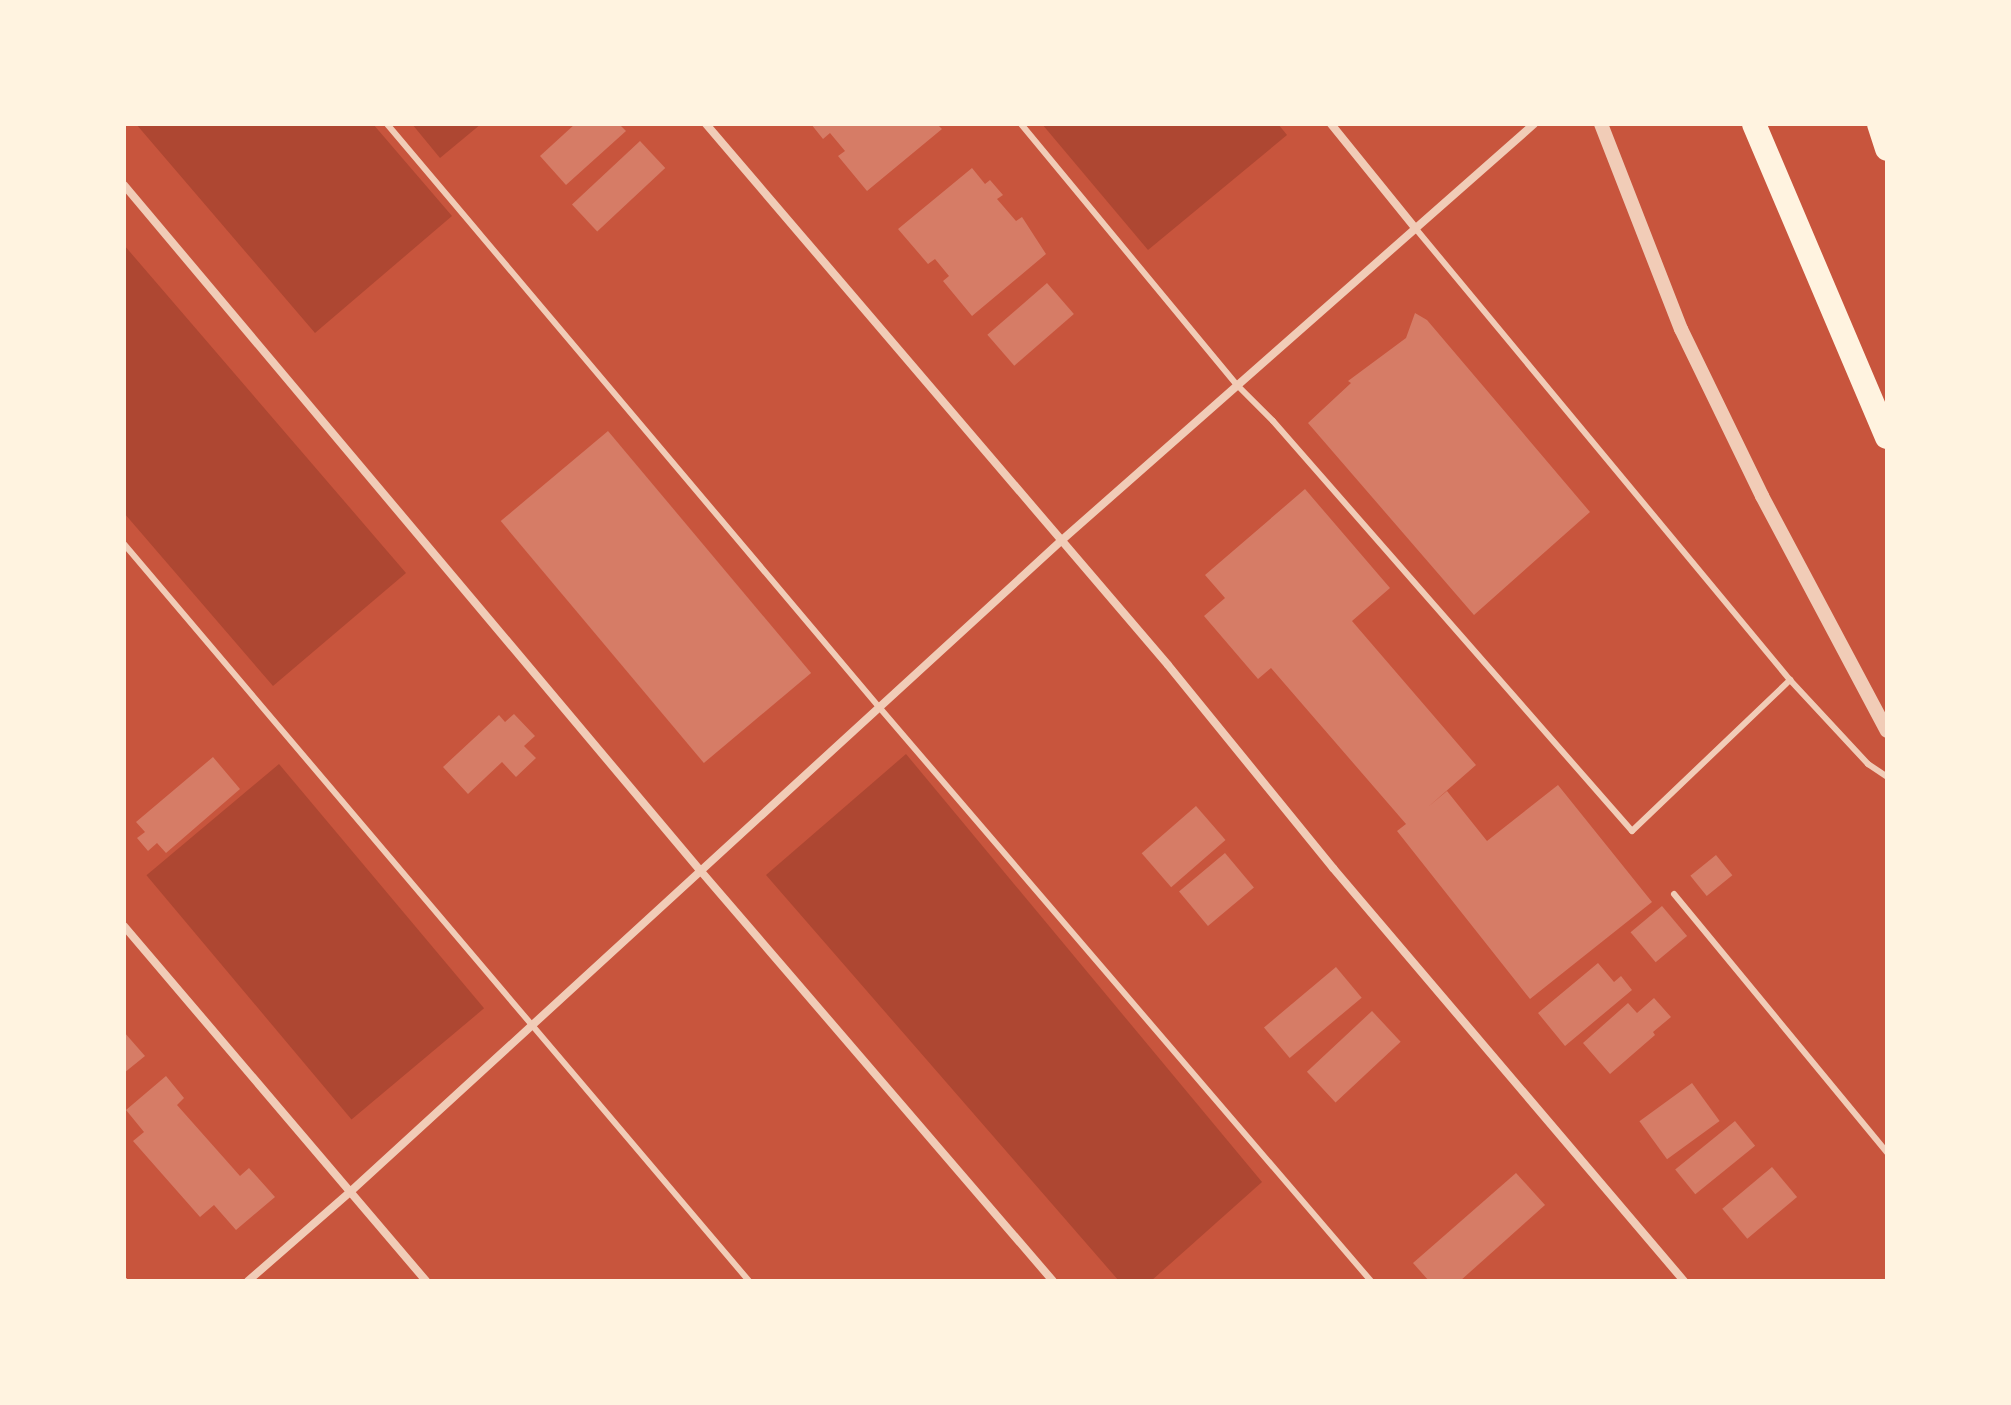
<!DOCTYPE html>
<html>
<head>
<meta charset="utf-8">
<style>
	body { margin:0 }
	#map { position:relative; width:2011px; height:1405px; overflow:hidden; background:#c8553d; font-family:Cabin,sans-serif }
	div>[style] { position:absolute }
	.green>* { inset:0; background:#ae4732; transform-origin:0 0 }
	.building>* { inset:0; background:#d67c66; transform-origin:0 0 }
	.service>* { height:6px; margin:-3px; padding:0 3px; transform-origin:3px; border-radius:3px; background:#f1ccb7 }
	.minor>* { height:8px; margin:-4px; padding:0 4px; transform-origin:4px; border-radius:4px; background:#f1ccb7 }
	.tertiary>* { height:14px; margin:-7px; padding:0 7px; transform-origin:7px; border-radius:7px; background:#f1ccb7 }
	.motorway>* { height:24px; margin:-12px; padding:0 12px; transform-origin:12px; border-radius:12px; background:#fff3e0 }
	span { translate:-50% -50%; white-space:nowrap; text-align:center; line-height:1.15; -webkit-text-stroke:7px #fff3e0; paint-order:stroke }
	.frame { position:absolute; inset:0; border:126px solid #fff3e0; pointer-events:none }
</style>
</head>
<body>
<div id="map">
	<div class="green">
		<div style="clip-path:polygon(136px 124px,373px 124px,452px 216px,315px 333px)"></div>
		<div style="clip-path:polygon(412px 124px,481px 124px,440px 158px)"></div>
		<div style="clip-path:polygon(1042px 124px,1278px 124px,1287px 135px,1148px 250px)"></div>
		<div style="clip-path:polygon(124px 245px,406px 573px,273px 686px,124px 513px)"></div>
		<div style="clip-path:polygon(906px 754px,1262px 1182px,1151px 1281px,1119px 1281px,766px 875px)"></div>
		<div style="left:279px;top:764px;width:319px;height:173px;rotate:50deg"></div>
	</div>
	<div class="building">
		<div style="clip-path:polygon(575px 124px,619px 124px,626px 131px,566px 185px,540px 156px)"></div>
		<div style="clip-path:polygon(811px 124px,937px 124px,942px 129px,867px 191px,838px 156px,845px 151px,830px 133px,823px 139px)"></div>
		<div style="left:640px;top:141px;width:37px;height:93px;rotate:47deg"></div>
		<div style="clip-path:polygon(972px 168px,985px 184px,990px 180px,1003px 195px,997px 199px,1016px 221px,1022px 217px,1046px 254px,972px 316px,943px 281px,949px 276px,935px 259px,928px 264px,898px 229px)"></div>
		<div style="left:1047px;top:283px;width:41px;height:79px;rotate:49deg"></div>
		<div style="clip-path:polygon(1415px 313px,1427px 320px,1590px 512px,1474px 615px,1308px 423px,1351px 383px,1348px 381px,1406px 338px)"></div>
		<div style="left:608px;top:431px;width:316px;height:140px;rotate:50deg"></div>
		<div style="clip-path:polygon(1305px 489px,1390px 588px,1352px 621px,1476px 765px,1428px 807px,1447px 791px,1487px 841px,1558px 785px,1652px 902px,1530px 999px,1397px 831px,1406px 824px,1271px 668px,1258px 679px,1204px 616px,1225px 598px,1205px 575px)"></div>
		<div style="clip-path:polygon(514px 714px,535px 736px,524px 746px,536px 758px,516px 777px,502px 762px,468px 794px,443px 767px,499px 715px,505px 722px)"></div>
		<div style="clip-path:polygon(213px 757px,240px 789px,166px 853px,157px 843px,148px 851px,137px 838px,145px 832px,136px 822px)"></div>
		<div style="left:1196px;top:806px;width:45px;height:72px;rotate:49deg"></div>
		<div style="left:1225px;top:853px;width:45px;height:60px;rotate:50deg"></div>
		<div style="left:1716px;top:855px;width:26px;height:33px;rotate:51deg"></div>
		<div style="left:1662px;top:906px;width:39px;height:41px;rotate:50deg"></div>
		<div style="clip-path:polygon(1598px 963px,1614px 982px,1621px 976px,1632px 990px,1565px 1046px,1538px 1013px)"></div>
		<div style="left:1336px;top:967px;width:40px;height:94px;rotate:50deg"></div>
		<div style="clip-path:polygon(1654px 998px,1671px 1017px,1653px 1032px,1655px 1035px,1610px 1074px,1583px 1043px,1628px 1003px,1637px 1013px)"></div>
		<div style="left:1372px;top:1011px;width:42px;height:89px;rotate:47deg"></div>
		<div style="clip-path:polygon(124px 1032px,145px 1056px,124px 1073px)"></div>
		<div style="clip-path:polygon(166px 1076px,184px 1098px,177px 1105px,240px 1176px,249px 1168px,275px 1197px,236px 1230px,214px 1205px,200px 1217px,133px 1141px,144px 1132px,126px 1110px)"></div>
		<div style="left:1692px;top:1083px;width:47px;height:65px;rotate:54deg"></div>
		<div style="left:1735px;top:1121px;width:32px;height:77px;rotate:51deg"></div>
		<div style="left:1772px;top:1167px;width:39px;height:65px;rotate:50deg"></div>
		<div style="clip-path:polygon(1516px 1173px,1545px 1205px,1460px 1281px,1429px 1281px,1413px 1263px)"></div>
	</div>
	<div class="service">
		<div style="left:387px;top:124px;width:763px;rotate:49.84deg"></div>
		<div style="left:879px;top:707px;width:756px;rotate:49.4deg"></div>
		<div style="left:1021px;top:124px;width:340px;rotate:50.4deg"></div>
		<div style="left:1238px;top:386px;width:49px;rotate:45deg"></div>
		<div style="left:1273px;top:421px;width:545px;rotate:48.79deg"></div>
		<div style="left:1632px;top:831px;width:219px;rotate:-43.7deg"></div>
		<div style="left:1416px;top:229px;width:586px;rotate:50.33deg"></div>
		<div style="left:1790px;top:680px;width:115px;rotate:47.1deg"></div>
		<div style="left:1868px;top:764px;width:23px;rotate:34deg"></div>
		<div style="left:124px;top:544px;width:966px;rotate:49.7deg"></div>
		<div style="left:1674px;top:894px;width:335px;rotate:50.5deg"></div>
		<div style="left:124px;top:1280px;width:1px;rotate:45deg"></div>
	</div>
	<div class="minor">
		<div style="left:706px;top:124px;width:711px;rotate:49.5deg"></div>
		<div style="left:1168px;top:665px;width:262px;rotate:50.9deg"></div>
		<div style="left:1333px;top:868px;width:542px;rotate:49.64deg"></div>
		<div style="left:1331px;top:124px;width:135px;rotate:51deg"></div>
		<div style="left:124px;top:185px;width:894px;rotate:49.95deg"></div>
		<div style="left:699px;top:869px;width:543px;rotate:49.33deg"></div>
		<div style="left:124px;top:926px;width:466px;rotate:49.6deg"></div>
		<div style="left:248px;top:1281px;width:135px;rotate:-41.1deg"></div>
		<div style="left:350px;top:1192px;width:965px;rotate:-42.48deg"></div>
		<div style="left:1062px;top:540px;width:629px;rotate:-41.39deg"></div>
	</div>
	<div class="tertiary">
		<div style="left:1601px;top:124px;width:220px;rotate:68.7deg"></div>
		<div style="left:1681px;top:329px;width:186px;rotate:64.1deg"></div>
		<div style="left:1762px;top:496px;width:266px;rotate:62deg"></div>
	</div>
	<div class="motorway">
		<div style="left:1754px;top:124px;width:340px;rotate:67deg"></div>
		<div style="left:1879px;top:124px;width:26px;rotate:72deg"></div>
	</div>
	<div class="frame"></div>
</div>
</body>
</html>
